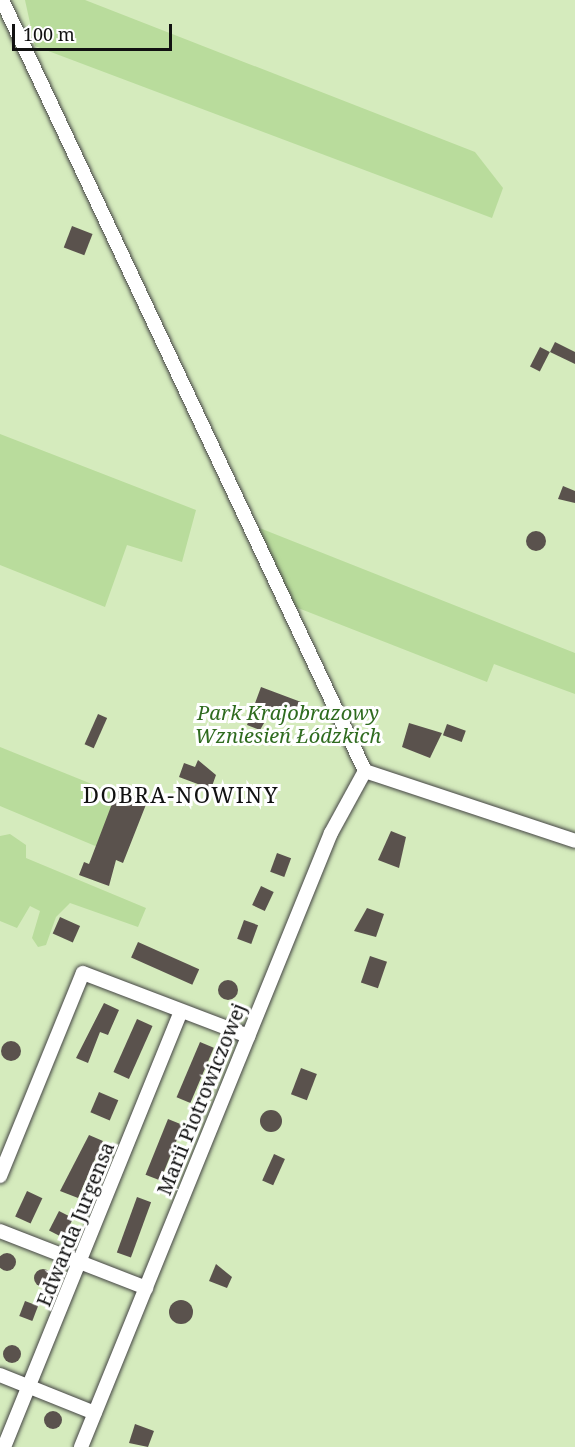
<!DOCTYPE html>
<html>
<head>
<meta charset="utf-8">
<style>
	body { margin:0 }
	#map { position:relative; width:575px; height:1447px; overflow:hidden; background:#fffdf5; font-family:"Noto Serif",serif }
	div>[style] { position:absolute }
	.green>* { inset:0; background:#d5ebbd; transform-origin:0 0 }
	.forest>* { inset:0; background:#b9dc9c }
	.building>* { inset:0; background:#5a524d; transform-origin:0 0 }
	.round { border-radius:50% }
	.roads { filter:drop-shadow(0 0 2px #444) drop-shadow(0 0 2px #444) }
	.minor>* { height:14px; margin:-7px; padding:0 7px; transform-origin:7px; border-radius:7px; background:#fff }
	span { translate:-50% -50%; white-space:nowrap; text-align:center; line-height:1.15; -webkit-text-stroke:6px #fff; paint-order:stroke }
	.park-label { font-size:20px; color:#2f6b1f; font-style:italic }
	.street-label { font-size:20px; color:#111 }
	.quarter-label { font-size:22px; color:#111; letter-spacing:1.5px }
	.scale { position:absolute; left:12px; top:24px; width:160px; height:27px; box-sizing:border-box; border:3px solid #111; border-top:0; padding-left:8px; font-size:18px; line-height:21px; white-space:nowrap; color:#111; -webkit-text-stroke:4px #fff; paint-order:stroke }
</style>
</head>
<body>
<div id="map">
	<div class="green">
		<div style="left:0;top:0;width:575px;height:1447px"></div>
	</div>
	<div class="forest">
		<div style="clip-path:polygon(25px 0,85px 0,475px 152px,503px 188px,492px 218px,35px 46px)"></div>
		<div style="clip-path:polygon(0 434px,196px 510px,182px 562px,127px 545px,105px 607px,0 565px)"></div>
		<div style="clip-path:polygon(257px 527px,575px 653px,575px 694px,494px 664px,487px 682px,293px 606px)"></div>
		<div style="clip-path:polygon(0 747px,124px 797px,100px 848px,0 806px)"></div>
		<div style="clip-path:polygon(10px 834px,26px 845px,26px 858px,146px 908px,138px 927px,70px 903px,56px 917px,46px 945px,38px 947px,32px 938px,40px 911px,30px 906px,17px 928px,0 921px,0 836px)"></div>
	</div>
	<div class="building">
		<div style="left:72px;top:226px;width:22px;height:23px;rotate:21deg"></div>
		<div style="clip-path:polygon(555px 342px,575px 352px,575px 364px,550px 352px)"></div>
		<div style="left:540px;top:347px;width:11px;height:22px;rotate:27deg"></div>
		<div style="clip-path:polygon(563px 486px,575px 491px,575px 503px,558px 499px)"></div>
		<div class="round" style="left:526px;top:531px;width:20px;height:20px"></div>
		<div style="clip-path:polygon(261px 687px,301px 702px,297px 715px,274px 706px,260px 730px,247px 725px)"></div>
		<div style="left:98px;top:714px;width:10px;height:33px;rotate:24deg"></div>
		<div style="clip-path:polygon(409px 723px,442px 733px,430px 758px,402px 747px)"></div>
		<div style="left:447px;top:724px;width:20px;height:12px;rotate:20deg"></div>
		<div style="clip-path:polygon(198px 760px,216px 775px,211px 789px,179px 777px,184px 763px,195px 767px)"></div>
		<div style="clip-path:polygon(118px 788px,147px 802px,123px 863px,116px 860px,109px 886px,79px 875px,84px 862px,89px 864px)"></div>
		<div style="clip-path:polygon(391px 831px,406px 837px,399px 868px,378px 860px)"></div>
		<div style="left:277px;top:853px;width:15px;height:20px;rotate:20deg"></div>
		<div style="left:261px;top:886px;width:14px;height:21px;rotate:25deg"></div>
		<div style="clip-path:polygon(367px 908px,384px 914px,376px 937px,354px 931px)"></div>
		<div style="left:60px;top:917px;width:22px;height:18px;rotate:24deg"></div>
		<div style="left:244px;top:920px;width:15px;height:20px;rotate:20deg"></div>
		<div style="left:138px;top:942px;width:67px;height:17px;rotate:24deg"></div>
		<div style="left:370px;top:956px;width:18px;height:28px;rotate:19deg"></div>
		<div class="round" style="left:218px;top:980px;width:20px;height:20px"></div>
		<div style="clip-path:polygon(104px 1003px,119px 1010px,108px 1035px,100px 1032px,88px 1063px,76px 1058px)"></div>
		<div style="left:137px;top:1019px;width:17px;height:58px;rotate:24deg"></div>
		<div class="round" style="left:1px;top:1041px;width:20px;height:20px"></div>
		<div style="left:200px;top:1042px;width:15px;height:60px;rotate:23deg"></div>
		<div style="left:301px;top:1068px;width:17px;height:28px;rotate:21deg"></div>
		<div style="left:99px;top:1092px;width:21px;height:22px;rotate:23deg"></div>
		<div class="round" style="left:260px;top:1110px;width:22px;height:22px"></div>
		<div style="left:168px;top:1119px;width:16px;height:60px;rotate:22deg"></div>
		<div style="clip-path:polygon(89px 1135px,103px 1141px,78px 1198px,60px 1191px)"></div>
		<div style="left:274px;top:1154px;width:12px;height:29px;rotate:24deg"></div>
		<div style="left:27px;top:1191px;width:17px;height:28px;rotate:25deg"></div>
		<div style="left:137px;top:1197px;width:15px;height:59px;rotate:20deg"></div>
		<div style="left:59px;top:1211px;width:16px;height:22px;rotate:27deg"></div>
		<div class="round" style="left:-2px;top:1253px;width:18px;height:18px"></div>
		<div style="clip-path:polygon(216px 1264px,232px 1277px,227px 1288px,209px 1281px)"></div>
		<div class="round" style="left:34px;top:1269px;width:18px;height:18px"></div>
		<div class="round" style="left:169px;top:1300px;width:24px;height:24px"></div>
		<div style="left:25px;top:1301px;width:14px;height:16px;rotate:21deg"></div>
		<div class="round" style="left:3px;top:1345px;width:18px;height:18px"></div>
		<div class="round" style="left:44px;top:1411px;width:18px;height:18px"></div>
		<div style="clip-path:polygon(135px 1424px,154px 1431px,148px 1447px,129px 1443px)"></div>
	</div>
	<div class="roads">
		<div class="minor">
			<div style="left:2px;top:0;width:852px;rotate:64.79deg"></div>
			<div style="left:365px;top:771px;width:221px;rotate:18.4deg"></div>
			<div style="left:0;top:1176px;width:219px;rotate:-67.8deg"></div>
			<div style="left:83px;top:973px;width:177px;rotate:20.9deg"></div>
			<div style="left:0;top:1231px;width:157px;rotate:21.3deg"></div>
			<div style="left:0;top:1375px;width:102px;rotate:21.8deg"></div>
			<div style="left:4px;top:1447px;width:467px;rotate:-67.9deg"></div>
			<div style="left:81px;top:1447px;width:663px;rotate:-67.85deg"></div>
			<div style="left:331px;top:833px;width:71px;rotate:-61.3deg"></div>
		</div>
	</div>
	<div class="park-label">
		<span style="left:288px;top:724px">Park Krajobrazowy<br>Wzniesień Łódzkich</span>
	</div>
	<div class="street-label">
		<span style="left:201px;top:1099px;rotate:-68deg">Marii Piotrowiczowej</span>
		<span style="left:75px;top:1224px;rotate:-68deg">Edwarda Jurgensa</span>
	</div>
	<div class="quarter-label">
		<span style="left:181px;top:795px">DOBRA-NOWINY</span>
	</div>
	<div class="scale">100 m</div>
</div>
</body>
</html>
